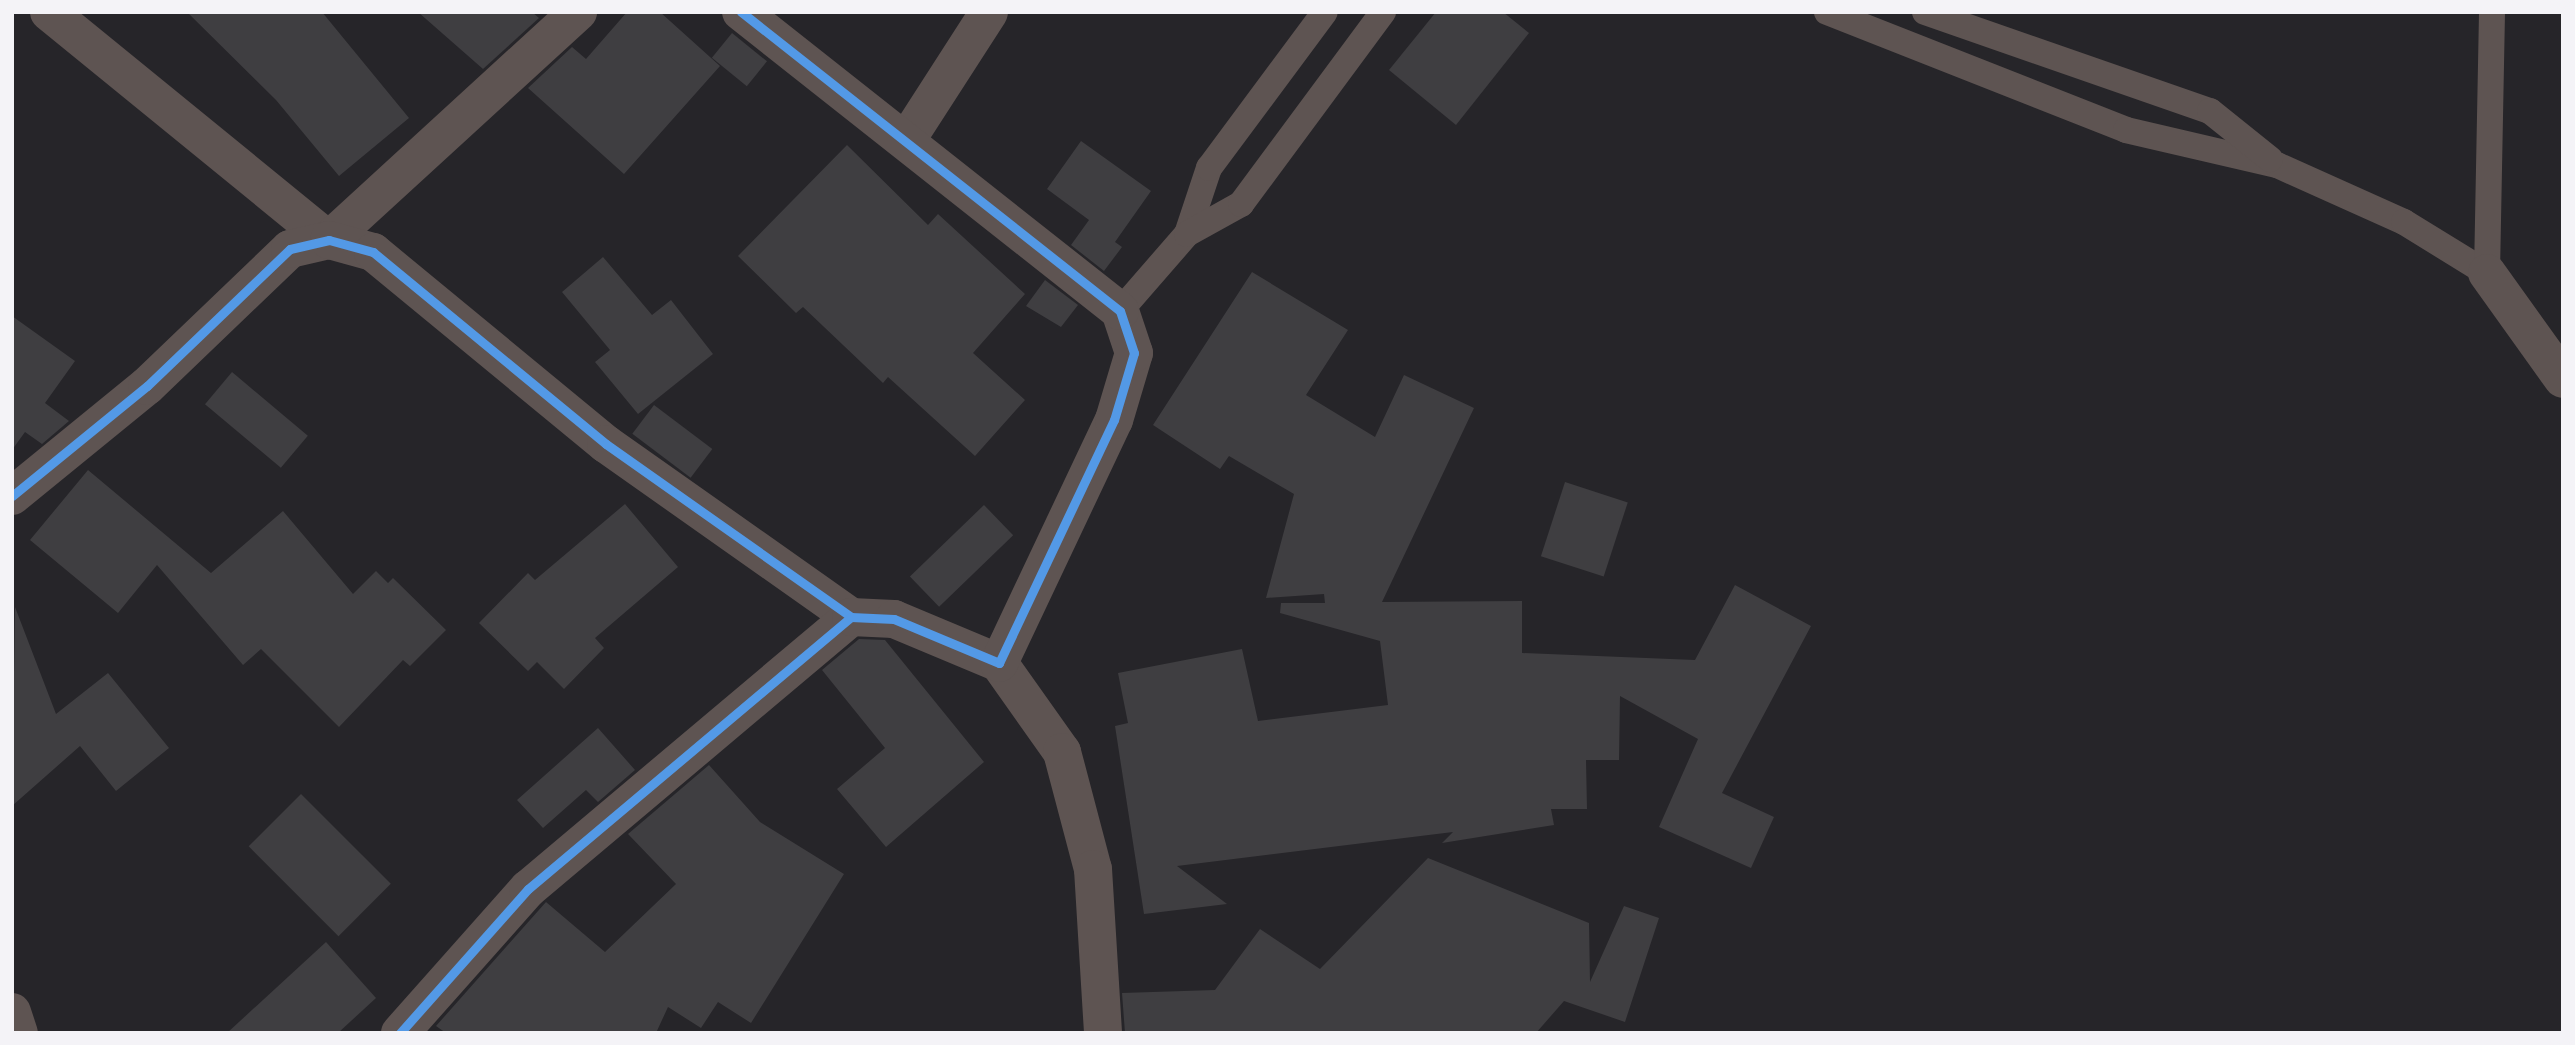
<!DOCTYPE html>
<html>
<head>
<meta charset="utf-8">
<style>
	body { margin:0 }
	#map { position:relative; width:2575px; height:1045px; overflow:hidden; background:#262529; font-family:Figtree,sans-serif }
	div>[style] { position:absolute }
	.building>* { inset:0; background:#3f3e41; transform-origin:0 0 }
	.lane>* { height:26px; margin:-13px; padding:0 13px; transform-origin:13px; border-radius:13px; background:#5e5452 }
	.street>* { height:38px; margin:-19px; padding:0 19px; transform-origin:19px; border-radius:19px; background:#5e5452 }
	.cycleway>* { height:9px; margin:-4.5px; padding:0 4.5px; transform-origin:4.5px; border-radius:4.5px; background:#5399e6 }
	span { translate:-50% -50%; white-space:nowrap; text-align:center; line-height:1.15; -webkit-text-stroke:7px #1b1b20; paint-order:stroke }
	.frame { position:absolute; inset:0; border:14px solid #f4f3f7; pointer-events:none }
</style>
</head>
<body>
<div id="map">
	<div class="building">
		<div style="clip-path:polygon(187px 12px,322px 12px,409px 118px,339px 176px,276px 100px)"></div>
		<div style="clip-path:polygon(418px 12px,532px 12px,539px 18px,483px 69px)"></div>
		<div style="clip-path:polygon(627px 12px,660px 12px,720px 66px,624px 174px,528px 88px,572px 47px,586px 59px)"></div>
		<div style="clip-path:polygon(1436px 12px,1503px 12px,1529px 33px,1456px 125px,1389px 70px)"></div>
		<div style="left:732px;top:33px;width:45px;height:32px;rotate:39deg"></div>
		<div style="clip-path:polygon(1081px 141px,1151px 191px,1115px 242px,1122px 247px,1104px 271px,1071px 245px,1089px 220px,1047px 189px)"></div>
		<div style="clip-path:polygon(847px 145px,928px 225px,938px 214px,1025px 294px,973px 353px,1025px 400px,975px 456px,888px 377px,883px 383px,803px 307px,796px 313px,738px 256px)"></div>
		<div style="clip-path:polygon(603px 257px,652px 315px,671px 300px,713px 354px,638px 414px,595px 362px,610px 350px,562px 292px)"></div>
		<div style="clip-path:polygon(1252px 272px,1348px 330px,1306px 395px,1375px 437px,1404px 375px,1474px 408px,1382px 602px,1522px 601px,1522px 653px,1695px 660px,1735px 585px,1811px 626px,1722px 793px,1774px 817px,1751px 868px,1659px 827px,1698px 739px,1620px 696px,1619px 760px,1586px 760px,1587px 809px,1551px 809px,1554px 825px,1442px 843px,1453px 832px,1177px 866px,1227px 904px,1144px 914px,1115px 726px,1128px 723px,1118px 673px,1242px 649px,1258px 721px,1388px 705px,1380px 641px,1280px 613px,1281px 603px,1325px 603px,1324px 594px,1266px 598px,1294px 494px,1229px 456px,1220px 469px,1153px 425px)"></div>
		<div style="clip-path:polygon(1045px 280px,1078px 305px,1061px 327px,1026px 306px)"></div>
		<div style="clip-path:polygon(12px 316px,75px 361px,45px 403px,69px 421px,42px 444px,25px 432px,12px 450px)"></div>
		<div style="left:232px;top:372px;width:99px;height:42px;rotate:40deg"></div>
		<div style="left:654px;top:405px;width:73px;height:36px;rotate:37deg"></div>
		<div style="clip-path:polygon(88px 470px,211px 573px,283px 511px,353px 594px,376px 571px,388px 583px,393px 578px,446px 630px,410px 666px,403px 660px,339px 727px,261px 649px,243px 665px,157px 565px,118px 613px,30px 540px)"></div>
		<div style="left:1565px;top:482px;width:66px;height:78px;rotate:18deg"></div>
		<div style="clip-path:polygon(625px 504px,678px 567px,595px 638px,604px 648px,564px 689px,537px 662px,528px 671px,479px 623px,528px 573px,535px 580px)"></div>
		<div style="left:984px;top:505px;width:42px;height:103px;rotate:46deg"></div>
		<div style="clip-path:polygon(15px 607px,56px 714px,108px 673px,169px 748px,116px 791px,80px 746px,12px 806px)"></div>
		<div style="clip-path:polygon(859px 639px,885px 640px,984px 762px,886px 847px,837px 789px,885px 748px,822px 670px)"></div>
		<div style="clip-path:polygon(598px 728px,635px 770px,598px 802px,586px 790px,543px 828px,517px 800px)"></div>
		<div style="clip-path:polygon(709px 765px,760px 822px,844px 874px,751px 1023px,718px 1002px,701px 1028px,668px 1007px,656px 1033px,446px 1033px,436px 1026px,546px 902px,605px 952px,676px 884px,628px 834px)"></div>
		<div style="left:301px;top:794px;width:127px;height:74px;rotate:45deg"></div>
		<div style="clip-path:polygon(1428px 858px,1589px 923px,1590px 982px,1624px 906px,1659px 918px,1625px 1022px,1564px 1001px,1536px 1033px,1125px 1033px,1122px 993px,1215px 990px,1260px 929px,1320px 969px)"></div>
		<div style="clip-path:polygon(326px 942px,376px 998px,338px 1033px,227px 1033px)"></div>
	</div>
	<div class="lane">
		<div style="left:1827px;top:12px;width:321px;rotate:21.5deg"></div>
		<div style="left:2126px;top:130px;width:155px;rotate:13.1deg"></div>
		<div style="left:2277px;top:165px;width:139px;rotate:24.2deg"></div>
		<div style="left:2404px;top:222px;width:97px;rotate:31.6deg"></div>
		<div style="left:1925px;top:12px;width:302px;rotate:19.2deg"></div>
		<div style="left:2210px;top:111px;width:77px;rotate:38.7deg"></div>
		<div style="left:1187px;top:234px;width:70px;rotate:-71.6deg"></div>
		<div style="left:1209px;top:168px;width:194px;rotate:-53.4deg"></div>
		<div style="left:2487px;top:273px;width:261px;rotate:-88.9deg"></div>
		<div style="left:1120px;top:311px;width:102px;rotate:-49deg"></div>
		<div style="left:1187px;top:234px;width:62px;rotate:-29.1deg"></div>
		<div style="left:1241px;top:204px;width:239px;rotate:-53.5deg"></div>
	</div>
	<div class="street">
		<div style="left:49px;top:12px;width:361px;rotate:39.2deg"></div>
		<div style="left:329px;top:240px;width:338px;rotate:-42.5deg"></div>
		<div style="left:906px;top:141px;width:153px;rotate:-57.2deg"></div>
		<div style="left:2487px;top:273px;width:130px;rotate:54.4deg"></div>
		<div style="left:12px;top:496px;width:174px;rotate:-39.2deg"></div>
		<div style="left:147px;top:386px;width:198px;rotate:-43.8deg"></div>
		<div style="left:290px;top:249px;width:40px;rotate:-13deg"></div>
		<div style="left:329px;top:240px;width:46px;rotate:15.3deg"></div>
		<div style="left:373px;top:252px;width:302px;rotate:39.5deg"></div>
		<div style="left:606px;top:444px;width:300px;rotate:35.2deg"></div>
		<div style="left:999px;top:663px;width:109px;rotate:54.7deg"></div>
		<div style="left:1062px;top:752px;width:121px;rotate:75.2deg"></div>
		<div style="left:1093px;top:869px;width:164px;rotate:86.5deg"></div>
		<div style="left:12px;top:1012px;width:22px;rotate:72deg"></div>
		<div style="left:400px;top:1033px;width:193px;rotate:-48.4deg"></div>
		<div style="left:528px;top:889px;width:422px;rotate:-40.1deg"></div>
		<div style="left:851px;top:617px;width:43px;rotate:2.7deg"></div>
		<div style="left:894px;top:619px;width:114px;rotate:22.7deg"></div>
		<div style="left:999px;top:663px;width:269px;rotate:-64.7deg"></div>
		<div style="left:1114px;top:420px;width:70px;rotate:-73.4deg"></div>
		<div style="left:1134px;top:353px;width:44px;rotate:-108.4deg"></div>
		<div style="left:1120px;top:311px;width:483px;rotate:-141.7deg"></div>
	</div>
	<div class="cycleway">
		<div style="left:12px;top:496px;width:174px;rotate:-39.2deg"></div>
		<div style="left:147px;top:386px;width:198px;rotate:-43.8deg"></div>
		<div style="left:290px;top:249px;width:40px;rotate:-13deg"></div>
		<div style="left:329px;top:240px;width:46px;rotate:15.3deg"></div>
		<div style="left:373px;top:252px;width:302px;rotate:39.5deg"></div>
		<div style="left:606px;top:444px;width:300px;rotate:35.2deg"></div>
		<div style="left:400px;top:1033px;width:193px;rotate:-48.4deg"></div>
		<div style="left:528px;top:889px;width:422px;rotate:-40.1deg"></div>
		<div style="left:851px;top:617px;width:43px;rotate:2.7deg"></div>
		<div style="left:894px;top:619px;width:114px;rotate:22.7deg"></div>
		<div style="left:999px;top:663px;width:269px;rotate:-64.7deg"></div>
		<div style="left:1114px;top:420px;width:70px;rotate:-73.4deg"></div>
		<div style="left:1134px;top:353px;width:44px;rotate:-108.4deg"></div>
		<div style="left:1120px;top:311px;width:483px;rotate:-141.7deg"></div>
	</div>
	<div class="frame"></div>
</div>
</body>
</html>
